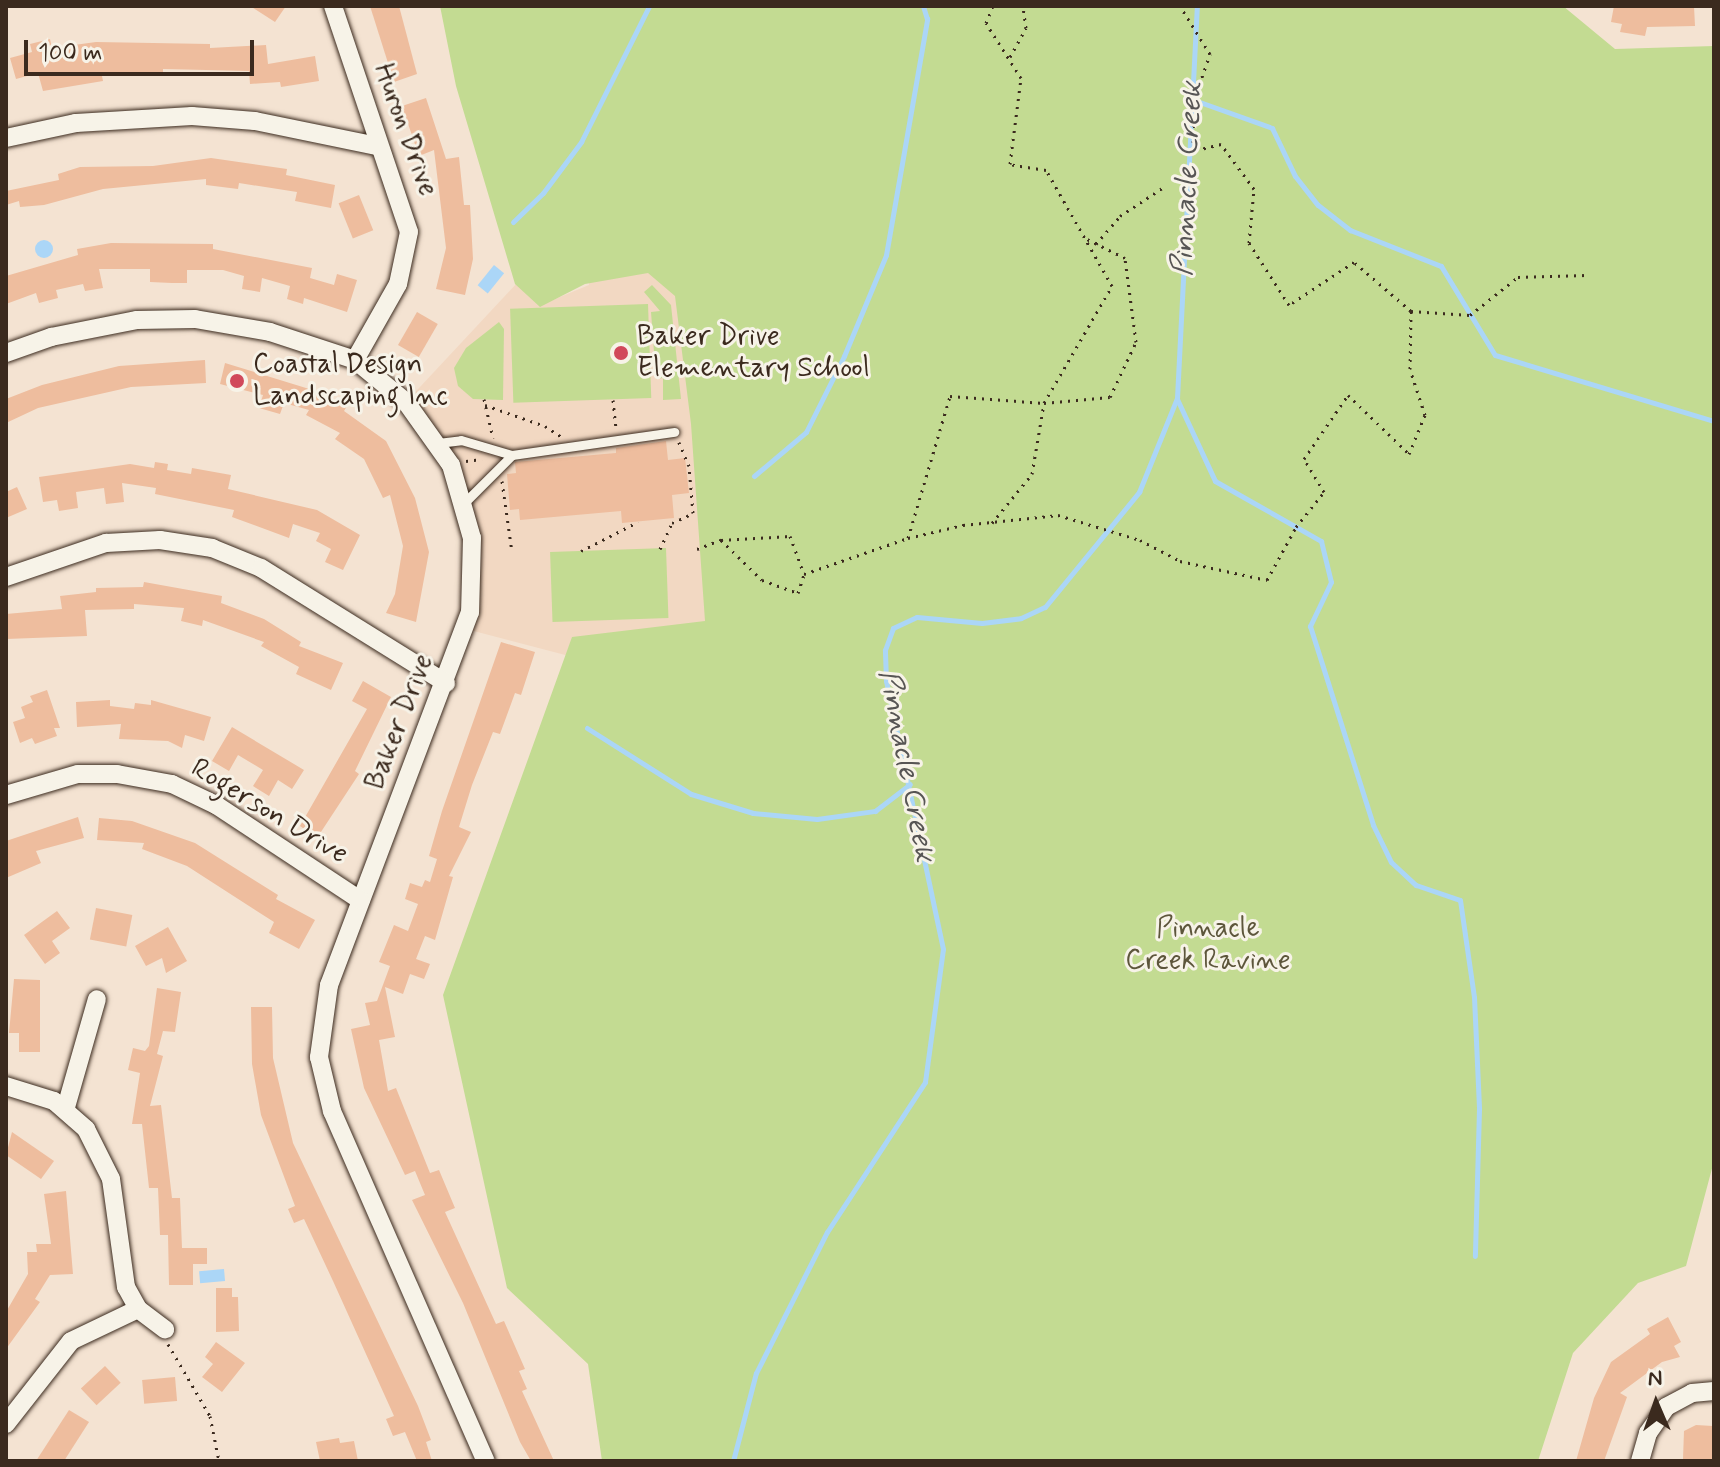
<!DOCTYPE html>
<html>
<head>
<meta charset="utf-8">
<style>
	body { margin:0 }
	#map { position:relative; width:1720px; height:1467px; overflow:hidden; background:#f4e3d2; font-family:Mynerve,sans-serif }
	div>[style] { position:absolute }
	.built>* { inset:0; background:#f2d8c2 }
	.green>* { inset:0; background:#c3db92; transform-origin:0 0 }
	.water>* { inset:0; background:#abd6f7; transform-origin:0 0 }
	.round { border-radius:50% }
	.stream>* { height:5px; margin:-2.5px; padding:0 2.5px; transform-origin:2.5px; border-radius:2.5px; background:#abd6f7 }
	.building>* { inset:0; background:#eebd9e; transform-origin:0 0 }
	.path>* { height:3px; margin-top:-1.5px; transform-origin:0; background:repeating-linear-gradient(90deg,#3b2a1e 0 2px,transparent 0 8px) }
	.roads { filter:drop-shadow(0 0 2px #3b2a1e) drop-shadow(0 0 2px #3b2a1e) }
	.lane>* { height:9px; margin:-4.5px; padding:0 4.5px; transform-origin:4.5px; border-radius:4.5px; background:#f7f3e8 }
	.street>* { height:18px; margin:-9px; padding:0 9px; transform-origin:9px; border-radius:9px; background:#f7f3e8 }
	.dots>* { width:22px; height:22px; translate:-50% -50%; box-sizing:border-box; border:4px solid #f7f3e8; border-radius:50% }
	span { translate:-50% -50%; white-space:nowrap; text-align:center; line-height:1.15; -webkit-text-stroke:6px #f7f3e8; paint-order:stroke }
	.street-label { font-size:28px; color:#3b2a1e }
	.poi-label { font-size:28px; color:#3b2a1e }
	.left { translate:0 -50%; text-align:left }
	.park-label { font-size:28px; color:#5d563b }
	.water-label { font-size:30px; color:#575554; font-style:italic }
	.frame { position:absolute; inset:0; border:8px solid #3b2a1e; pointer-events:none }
	.north { position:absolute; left:1616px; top:1363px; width:80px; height:80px; -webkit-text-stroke:6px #f7f3e8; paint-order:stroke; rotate:358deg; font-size:22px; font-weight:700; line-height:32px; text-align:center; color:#3b2a1e }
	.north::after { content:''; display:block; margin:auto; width:28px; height:36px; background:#3b2a1e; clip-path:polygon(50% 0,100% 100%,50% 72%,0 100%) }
	.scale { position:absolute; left:24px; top:40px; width:230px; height:36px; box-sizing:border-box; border:4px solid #3b2a1e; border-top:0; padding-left:10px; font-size:24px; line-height:28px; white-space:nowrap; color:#3b2a1e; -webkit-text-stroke:6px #f7f3e8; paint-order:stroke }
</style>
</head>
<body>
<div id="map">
	<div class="built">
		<div style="clip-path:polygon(578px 6px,798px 647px,592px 662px,466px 629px,464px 499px,406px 402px,518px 282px,543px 304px,589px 285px)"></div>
	</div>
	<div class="green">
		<div style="clip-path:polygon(440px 6px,1563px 6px,1615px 49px,1714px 46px,1714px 1161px,1686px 1266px,1638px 1283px,1573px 1353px,1538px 1461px,602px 1461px,588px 1364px,507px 1288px,443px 995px,572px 637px,705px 621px,691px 424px,675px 296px,648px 273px,585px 284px,540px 307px,515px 284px,456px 86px)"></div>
		<div style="clip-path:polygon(652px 285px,671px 305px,681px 399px,663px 400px,663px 378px,656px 379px,651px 312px,660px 311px,644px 292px)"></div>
		<div style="left:648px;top:304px;width:94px;height:138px;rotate:88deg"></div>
		<div style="clip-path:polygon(499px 322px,504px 329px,503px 400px,473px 399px,458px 386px,454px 368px,466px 348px)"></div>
		<div style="left:666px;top:548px;width:70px;height:116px;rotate:88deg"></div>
	</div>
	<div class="water">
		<div class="round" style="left:35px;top:240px;width:18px;height:18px"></div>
		<div style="left:494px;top:265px;width:13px;height:26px;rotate:39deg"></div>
		<div style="left:224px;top:1269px;width:12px;height:25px;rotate:85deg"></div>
	</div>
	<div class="stream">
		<div style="left:1194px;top:100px;width:83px;rotate:19.7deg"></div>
		<div style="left:1272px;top:128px;width:53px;rotate:64.4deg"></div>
		<div style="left:1295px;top:176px;width:37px;rotate:52deg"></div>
		<div style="left:1318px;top:205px;width:41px;rotate:38deg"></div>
		<div style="left:1350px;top:230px;width:98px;rotate:21.6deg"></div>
		<div style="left:1441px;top:266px;width:104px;rotate:58.8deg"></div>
		<div style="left:1495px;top:355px;width:229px;rotate:16.8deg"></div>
		<div style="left:513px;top:222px;width:42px;rotate:-44deg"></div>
		<div style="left:543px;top:193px;width:64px;rotate:-53.3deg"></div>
		<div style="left:581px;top:142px;width:152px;rotate:-63.4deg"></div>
		<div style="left:1177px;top:399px;width:90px;rotate:65.1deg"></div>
		<div style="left:1215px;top:481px;width:122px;rotate:29.5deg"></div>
		<div style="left:1321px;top:541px;width:42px;rotate:76.3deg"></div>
		<div style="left:1331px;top:582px;width:49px;rotate:115.5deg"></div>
		<div style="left:1310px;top:626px;width:209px;rotate:72.4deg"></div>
		<div style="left:1373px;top:825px;width:41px;rotate:64.1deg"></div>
		<div style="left:1391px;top:862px;width:34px;rotate:43deg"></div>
		<div style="left:1416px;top:885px;width:46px;rotate:18.8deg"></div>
		<div style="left:1460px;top:900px;width:98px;rotate:81.8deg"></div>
		<div style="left:1474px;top:997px;width:112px;rotate:87.4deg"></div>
		<div style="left:1479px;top:1109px;width:147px;rotate:91.6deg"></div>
		<div style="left:754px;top:476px;width:68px;rotate:-40.2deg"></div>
		<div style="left:806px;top:432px;width:85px;rotate:-63.4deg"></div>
		<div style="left:844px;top:356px;width:109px;rotate:-67.4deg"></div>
		<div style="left:886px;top:255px;width:240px;rotate:-80.1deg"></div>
		<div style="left:927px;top:19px;width:14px;rotate:-107deg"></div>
		<div style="left:587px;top:728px;width:123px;rotate:32.4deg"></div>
		<div style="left:691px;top:794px;width:65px;rotate:17deg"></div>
		<div style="left:753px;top:813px;width:64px;rotate:5.4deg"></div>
		<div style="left:817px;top:819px;width:59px;rotate:-7.9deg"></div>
		<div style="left:875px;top:811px;width:44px;rotate:-37.6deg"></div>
		<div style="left:733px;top:1461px;width:91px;rotate:-75.4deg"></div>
		<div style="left:756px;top:1373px;width:158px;rotate:-63.3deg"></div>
		<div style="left:827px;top:1232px;width:179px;rotate:-56.8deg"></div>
		<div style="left:925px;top:1082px;width:134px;rotate:-82.3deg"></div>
		<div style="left:943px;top:949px;width:274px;rotate:-102deg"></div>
		<div style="left:886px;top:681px;width:31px;rotate:-92deg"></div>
		<div style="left:885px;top:650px;width:23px;rotate:-70deg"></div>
		<div style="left:893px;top:628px;width:26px;rotate:-25deg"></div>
		<div style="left:917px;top:617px;width:65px;rotate:5.3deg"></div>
		<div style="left:982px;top:623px;width:39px;rotate:-7deg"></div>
		<div style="left:1021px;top:618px;width:26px;rotate:-25deg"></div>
		<div style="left:1045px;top:607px;width:149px;rotate:-50.7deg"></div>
		<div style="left:1139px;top:492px;width:101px;rotate:-68deg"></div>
		<div style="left:1177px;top:398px;width:393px;rotate:-87.1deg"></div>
	</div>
	<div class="building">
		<div style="clip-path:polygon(250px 6px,286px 6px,275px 22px)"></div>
		<div style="clip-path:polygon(370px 6px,399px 6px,417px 74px,394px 82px)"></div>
		<div style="clip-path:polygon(1614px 6px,1694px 6px,1695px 26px,1647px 27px,1645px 36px,1620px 32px,1622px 24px,1611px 22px)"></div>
		<div style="clip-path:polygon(50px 39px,52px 48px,96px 42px,210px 44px,210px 48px,266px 45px,268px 64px,315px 56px,319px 81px,281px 87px,280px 82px,250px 84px,249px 71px,163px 69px,163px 76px,102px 76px,103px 81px,43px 91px,38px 73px,16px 79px,10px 58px,32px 52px,30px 44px)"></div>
		<div style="clip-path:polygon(426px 98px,446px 159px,459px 157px,464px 205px,470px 205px,473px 259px,465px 295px,436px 289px,446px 248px,434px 150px,419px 156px,402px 106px)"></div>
		<div style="clip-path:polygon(211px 158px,287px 169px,286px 175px,335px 185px,331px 208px,295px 201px,297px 192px,239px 183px,238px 189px,206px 185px,206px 179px,103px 189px,44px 205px,20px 207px,19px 201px,6px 205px,6px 191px,59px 180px,58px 174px,80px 167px,153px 166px)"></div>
		<div style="left:359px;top:195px;width:38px;height:22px;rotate:68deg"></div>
		<div style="clip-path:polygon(111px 243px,213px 244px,213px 249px,312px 268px,310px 278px,334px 285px,337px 274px,357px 280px,347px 312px,304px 298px,303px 304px,287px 299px,290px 286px,262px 278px,260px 292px,242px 289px,244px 276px,223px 270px,187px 270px,187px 283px,172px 283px,150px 282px,150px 269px,99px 269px,103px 288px,85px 291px,83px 284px,56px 290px,58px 298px,39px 303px,36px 293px,6px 304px,6px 276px,78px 255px,77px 249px)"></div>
		<div style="left:417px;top:312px;width:24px;height:38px;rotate:30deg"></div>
		<div style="clip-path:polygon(205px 360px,206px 383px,131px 387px,38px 408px,6px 423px,6px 399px,42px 385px,119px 366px)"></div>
		<div style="clip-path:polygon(225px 363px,319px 392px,347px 406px,344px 411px,386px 441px,415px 498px,429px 552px,416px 622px,386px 613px,395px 594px,403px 546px,390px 495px,383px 498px,364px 459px,335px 439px,340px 433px,306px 415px,309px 410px,284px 403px,280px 414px,259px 408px,263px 395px,220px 384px)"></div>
		<div style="clip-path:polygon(666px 441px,668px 460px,685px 458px,689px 493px,672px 495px,674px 518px,622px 523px,621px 511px,520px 520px,519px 509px,510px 510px,507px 474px,516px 473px,515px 462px,616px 453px,616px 448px)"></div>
		<div style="clip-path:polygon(155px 462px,168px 464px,167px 470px,191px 474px,192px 468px,231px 475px,228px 489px,317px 510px,360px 535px,343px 570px,325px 562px,331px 549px,316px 541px,320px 533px,293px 524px,289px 538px,232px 517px,234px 510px,155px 494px,156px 488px,122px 483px,124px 502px,106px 504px,104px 488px,76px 492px,78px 508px,59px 511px,57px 500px,43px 502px,39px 477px,130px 464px,154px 468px)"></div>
		<div style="clip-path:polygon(17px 487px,27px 509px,6px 518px,6px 492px)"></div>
		<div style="clip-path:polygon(144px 582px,222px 596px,221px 603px,264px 619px,301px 642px,299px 646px,343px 663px,331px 690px,296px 674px,299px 667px,261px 646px,264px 642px,203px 620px,202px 626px,181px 621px,184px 608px,134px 604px,134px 609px,85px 610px,87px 636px,6px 639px,6px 614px,62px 609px,60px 596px,96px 592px,96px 588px,143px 587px)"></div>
		<div style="clip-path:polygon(501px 642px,535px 652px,521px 695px,515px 693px,500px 734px,493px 732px,472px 785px,459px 827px,471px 832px,449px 876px,453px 877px,435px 940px,425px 936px,416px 959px,430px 964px,424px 979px,410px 974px,403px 994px,385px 987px,395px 1037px,379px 1040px,388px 1091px,396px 1088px,430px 1173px,439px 1170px,455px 1208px,445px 1212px,496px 1324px,504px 1321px,525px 1369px,519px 1371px,527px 1389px,522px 1391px,554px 1461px,531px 1461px,520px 1442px,463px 1303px,412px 1200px,425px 1195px,415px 1171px,405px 1175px,364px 1088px,351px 1029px,370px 1025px,365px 1003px,377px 1001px,390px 966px,379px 962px,394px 925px,408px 931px,418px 904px,405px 899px,410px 883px,422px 887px,425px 880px,430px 882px,437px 859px,429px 856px,442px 811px)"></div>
		<div style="clip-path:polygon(363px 681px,391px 697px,355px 771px,359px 774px,317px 838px,300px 826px,367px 709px,352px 701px)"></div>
		<div style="clip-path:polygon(47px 690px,60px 728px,54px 728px,57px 736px,35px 744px,32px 738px,20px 743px,13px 722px,25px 718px,21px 707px,33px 702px,30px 696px)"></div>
		<div style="clip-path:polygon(110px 700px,110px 706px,134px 709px,135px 703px,151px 705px,151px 700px,211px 717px,204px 741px,185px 735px,182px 748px,168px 741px,119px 739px,121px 724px,77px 727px,76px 702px)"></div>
		<div style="clip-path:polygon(232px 727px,304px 770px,292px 789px,278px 780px,269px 796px,253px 786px,263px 770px,238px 755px,229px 771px,212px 761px)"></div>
		<div style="clip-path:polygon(78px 817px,84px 838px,36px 851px,41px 863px,6px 878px,6px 841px)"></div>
		<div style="clip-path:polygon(99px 818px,132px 821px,195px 843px,278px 895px,276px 899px,315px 920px,299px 949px,269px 933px,274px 922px,187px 866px,142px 849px,144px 843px,97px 840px)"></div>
		<div style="left:96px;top:908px;width:37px;height:32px;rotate:11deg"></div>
		<div style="clip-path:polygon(57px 911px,70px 928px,52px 941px,60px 953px,45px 964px,24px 935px)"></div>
		<div style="clip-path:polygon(168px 927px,187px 961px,166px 973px,162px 958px,146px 966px,135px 946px)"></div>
		<div style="clip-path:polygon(14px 979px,40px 980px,40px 1052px,19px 1052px,19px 1033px,9px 1033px)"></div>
		<div style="clip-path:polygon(157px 988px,181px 992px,175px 1032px,163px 1031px,157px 1054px,163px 1056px,150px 1106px,161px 1105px,172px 1198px,180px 1198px,182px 1248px,207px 1248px,207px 1264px,193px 1264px,193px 1285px,169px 1285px,168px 1235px,160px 1235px,158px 1188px,149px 1188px,142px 1124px,132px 1124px,140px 1073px,128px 1070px,133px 1048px,145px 1051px,149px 1046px)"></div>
		<div style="clip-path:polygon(251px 1007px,272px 1007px,273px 1058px,293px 1143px,418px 1406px,431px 1440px,426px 1442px,432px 1461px,417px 1461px,405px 1432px,393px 1436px,386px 1419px,394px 1416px,333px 1281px,304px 1219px,294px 1223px,288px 1209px,295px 1206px,261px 1115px,252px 1064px)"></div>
		<div style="clip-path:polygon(12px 1132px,54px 1161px,41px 1179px,6px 1155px)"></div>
		<div style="clip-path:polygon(66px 1191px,73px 1274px,50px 1275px,35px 1299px,40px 1302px,6px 1349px,6px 1312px,28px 1274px,27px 1252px,37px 1252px,36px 1244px,51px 1244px,44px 1194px)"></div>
		<div style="clip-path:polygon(216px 1288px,232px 1288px,232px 1297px,238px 1297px,239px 1331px,216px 1332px)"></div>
		<div style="clip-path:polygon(1668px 1317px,1681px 1342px,1674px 1346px,1680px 1357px,1662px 1362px,1620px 1393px,1627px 1397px,1604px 1461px,1576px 1461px,1594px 1398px,1611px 1362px,1650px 1334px,1647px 1329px)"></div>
		<div style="clip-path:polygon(216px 1342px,245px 1363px,222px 1392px,202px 1377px,213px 1364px,205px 1357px)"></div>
		<div style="left:105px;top:1366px;width:23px;height:33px;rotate:47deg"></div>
		<div style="left:175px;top:1377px;width:24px;height:33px;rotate:85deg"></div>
		<div style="clip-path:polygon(69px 1410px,89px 1422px,64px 1461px,36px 1461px)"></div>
		<div style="clip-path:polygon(1696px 1425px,1713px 1426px,1712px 1459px,1683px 1459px,1684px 1431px)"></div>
		<div style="clip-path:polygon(339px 1438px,340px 1443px,354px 1441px,358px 1461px,320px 1461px,316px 1442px)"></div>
	</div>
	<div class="path">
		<div style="left:1010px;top:57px;width:33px;rotate:-61deg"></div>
		<div style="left:1026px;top:28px;width:22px;rotate:-98deg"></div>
		<div style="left:1096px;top:244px;width:37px;rotate:-49deg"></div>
		<div style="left:1120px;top:216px;width:53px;rotate:-33.4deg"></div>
		<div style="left:1411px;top:311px;width:59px;rotate:3.9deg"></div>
		<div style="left:1470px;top:315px;width:61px;rotate:-38.4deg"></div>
		<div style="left:1518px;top:277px;width:69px;rotate:-1.7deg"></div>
		<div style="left:484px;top:399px;width:40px;rotate:77deg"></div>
		<div style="left:613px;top:400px;width:29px;rotate:84deg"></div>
		<div style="left:485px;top:405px;width:64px;rotate:19.3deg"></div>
		<div style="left:545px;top:426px;width:20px;rotate:33deg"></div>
		<div style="left:466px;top:461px;width:16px;rotate:-7deg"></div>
		<div style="left:502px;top:481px;width:72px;rotate:82deg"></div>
		<div style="left:992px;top:523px;width:63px;rotate:-50.8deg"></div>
		<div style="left:1032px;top:474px;width:72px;rotate:-80.4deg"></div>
		<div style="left:1044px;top:403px;width:66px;rotate:-5.2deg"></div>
		<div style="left:1110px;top:397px;width:61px;rotate:-64.7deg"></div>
		<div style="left:1136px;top:342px;width:85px;rotate:-97.5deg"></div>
		<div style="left:1125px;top:258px;width:45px;rotate:-153.4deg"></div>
		<div style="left:908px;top:538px;width:57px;rotate:-13.3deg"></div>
		<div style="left:963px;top:525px;width:96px;rotate:-6deg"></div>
		<div style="left:1058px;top:515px;width:86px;rotate:17deg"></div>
		<div style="left:1140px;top:540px;width:45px;rotate:27.7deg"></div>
		<div style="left:1180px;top:561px;width:89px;rotate:12.3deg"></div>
		<div style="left:1267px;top:580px;width:60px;rotate:-61.3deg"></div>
		<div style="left:1296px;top:527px;width:45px;rotate:-51.3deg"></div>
		<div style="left:1324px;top:492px;width:39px;rotate:-121deg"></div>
		<div style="left:1304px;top:459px;width:78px;rotate:-55.5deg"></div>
		<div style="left:1348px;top:395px;width:85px;rotate:44deg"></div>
		<div style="left:1409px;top:454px;width:42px;rotate:-67.7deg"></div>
		<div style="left:1425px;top:415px;width:48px;rotate:-108.1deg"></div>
		<div style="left:1410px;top:369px;width:58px;rotate:-89deg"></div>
		<div style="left:1411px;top:311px;width:75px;rotate:-139.3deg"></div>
		<div style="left:1354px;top:262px;width:78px;rotate:146.5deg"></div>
		<div style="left:1289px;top:305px;width:74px;rotate:-122.8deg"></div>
		<div style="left:1249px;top:243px;width:54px;rotate:-84.7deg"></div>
		<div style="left:1254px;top:189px;width:56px;rotate:-126.3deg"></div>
		<div style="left:1221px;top:144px;width:29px;rotate:166deg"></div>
		<div style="left:1193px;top:151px;width:51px;rotate:-88.9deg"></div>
		<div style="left:1194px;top:100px;width:49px;rotate:-70.8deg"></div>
		<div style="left:1210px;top:54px;width:57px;rotate:-122deg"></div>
		<div style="left:721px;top:540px;width:57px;rotate:44.3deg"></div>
		<div style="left:762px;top:580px;width:38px;rotate:20deg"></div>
		<div style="left:798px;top:593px;width:20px;rotate:-72deg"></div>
		<div style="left:660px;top:549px;width:29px;rotate:-65deg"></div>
		<div style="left:672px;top:523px;width:23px;rotate:-25deg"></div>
		<div style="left:693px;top:513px;width:47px;rotate:-94.9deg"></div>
		<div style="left:689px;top:466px;width:26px;rotate:-113deg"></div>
		<div style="left:697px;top:549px;width:26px;rotate:-21deg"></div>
		<div style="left:721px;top:540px;width:69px;rotate:-3.3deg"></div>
		<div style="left:790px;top:536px;width:40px;rotate:69.8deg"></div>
		<div style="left:804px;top:574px;width:110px;rotate:-19.1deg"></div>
		<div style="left:908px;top:538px;width:148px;rotate:-73.5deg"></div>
		<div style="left:950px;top:396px;width:94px;rotate:4.3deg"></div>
		<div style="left:1044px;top:403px;width:135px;rotate:-59.8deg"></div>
		<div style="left:1112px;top:286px;width:133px;rotate:-119.6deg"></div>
		<div style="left:1046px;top:170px;width:36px;rotate:-171deg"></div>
		<div style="left:1010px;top:164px;width:87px;rotate:-82.7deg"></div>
		<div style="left:1021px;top:78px;width:65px;rotate:-122.5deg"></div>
		<div style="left:986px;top:23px;width:18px;rotate:-68deg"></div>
		<div style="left:581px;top:551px;width:64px;rotate:-27deg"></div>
		<div style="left:168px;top:1344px;width:83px;rotate:59.7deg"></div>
		<div style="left:210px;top:1416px;width:46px;rotate:78.7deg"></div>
	</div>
	<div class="roads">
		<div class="lane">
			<div style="left:438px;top:443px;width:23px;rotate:-7deg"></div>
			<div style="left:461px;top:440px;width:53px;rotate:16.4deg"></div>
			<div style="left:512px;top:455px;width:164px;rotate:-8.1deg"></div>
			<div style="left:465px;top:502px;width:66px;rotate:-45deg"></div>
		</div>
		<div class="street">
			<div style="left:333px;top:6px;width:238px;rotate:71.4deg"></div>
			<div style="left:409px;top:232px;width:53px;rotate:101.9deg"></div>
			<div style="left:398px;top:284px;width:87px;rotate:119.5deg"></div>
			<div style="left:6px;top:138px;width:72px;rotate:-12.1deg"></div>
			<div style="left:76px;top:123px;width:116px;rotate:-3.5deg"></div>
			<div style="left:192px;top:116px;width:63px;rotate:4.5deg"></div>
			<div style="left:255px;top:121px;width:125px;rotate:11.6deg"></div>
			<div style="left:6px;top:353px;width:48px;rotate:-19.6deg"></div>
			<div style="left:51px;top:337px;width:88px;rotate:-11.2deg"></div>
			<div style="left:137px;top:320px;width:58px;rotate:-1deg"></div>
			<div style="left:195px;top:319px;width:76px;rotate:9.8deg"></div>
			<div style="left:270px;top:332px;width:89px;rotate:18.2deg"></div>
			<div style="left:355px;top:360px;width:66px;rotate:39.5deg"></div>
			<div style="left:406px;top:402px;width:77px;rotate:54.5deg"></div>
			<div style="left:451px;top:465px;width:76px;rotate:74deg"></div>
			<div style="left:472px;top:538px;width:74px;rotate:91.5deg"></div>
			<div style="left:470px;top:612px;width:399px;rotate:110.7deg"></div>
			<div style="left:329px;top:985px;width:73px;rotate:97.9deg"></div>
			<div style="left:319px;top:1057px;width:56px;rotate:76.5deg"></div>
			<div style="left:332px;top:1111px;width:382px;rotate:66.3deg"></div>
			<div style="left:6px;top:577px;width:106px;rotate:-18.8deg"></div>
			<div style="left:106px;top:543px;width:54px;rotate:-3.2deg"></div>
			<div style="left:160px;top:540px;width:53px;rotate:8.7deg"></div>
			<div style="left:212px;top:548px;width:53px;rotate:22.2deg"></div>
			<div style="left:261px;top:568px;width:218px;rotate:31.9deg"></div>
			<div style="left:6px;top:795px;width:75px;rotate:-16.3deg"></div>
			<div style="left:78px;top:774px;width:39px"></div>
			<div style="left:117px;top:774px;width:56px;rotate:10.3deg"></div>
			<div style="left:172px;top:784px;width:49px;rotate:25.5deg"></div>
			<div style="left:216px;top:805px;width:173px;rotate:33.4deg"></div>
			<div style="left:6px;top:1086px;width:50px;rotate:17.4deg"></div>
			<div style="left:54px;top:1101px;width:43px;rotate:41.2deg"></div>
			<div style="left:86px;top:1129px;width:56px;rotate:63.4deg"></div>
			<div style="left:111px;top:1179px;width:109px;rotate:82.1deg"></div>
			<div style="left:126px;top:1287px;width:25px;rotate:61deg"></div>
			<div style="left:138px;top:1309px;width:34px;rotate:37deg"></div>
			<div style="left:66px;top:1107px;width:112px;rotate:-74deg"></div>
			<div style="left:6px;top:1424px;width:105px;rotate:-51.9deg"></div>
			<div style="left:71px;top:1341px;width:74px;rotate:-25.5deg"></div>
			<div style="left:1640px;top:1461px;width:29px;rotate:-74deg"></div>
			<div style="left:1648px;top:1433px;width:32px;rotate:-55deg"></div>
			<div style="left:1666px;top:1407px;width:30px;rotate:-28deg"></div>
			<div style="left:1692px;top:1393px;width:22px;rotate:-5deg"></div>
		</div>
	</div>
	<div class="dots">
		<div style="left:621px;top:353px;background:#d1495b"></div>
		<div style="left:237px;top:381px;background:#d1495b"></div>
	</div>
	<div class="street-label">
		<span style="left:405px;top:130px;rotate:70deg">Huron Drive</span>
		<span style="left:400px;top:722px;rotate:-69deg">Baker Drive</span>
		<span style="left:269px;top:812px;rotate:31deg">Rogerson Drive</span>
	</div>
	<div class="poi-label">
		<span class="left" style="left:637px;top:353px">Baker Drive<br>Elementary School</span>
		<span class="left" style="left:253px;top:381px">Coastal Design<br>Landscaping Inc</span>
	</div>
	<div class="park-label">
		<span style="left:1208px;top:945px">Pinnacle<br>Creek Ravine</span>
	</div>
	<div class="water-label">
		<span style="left:1188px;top:179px;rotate:-87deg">Pinnacle Creek</span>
		<span style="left:906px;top:766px;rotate:79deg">Pinnacle Creek</span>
	</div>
	<div class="frame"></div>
	<div class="north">N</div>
	<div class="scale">100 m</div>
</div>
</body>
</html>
